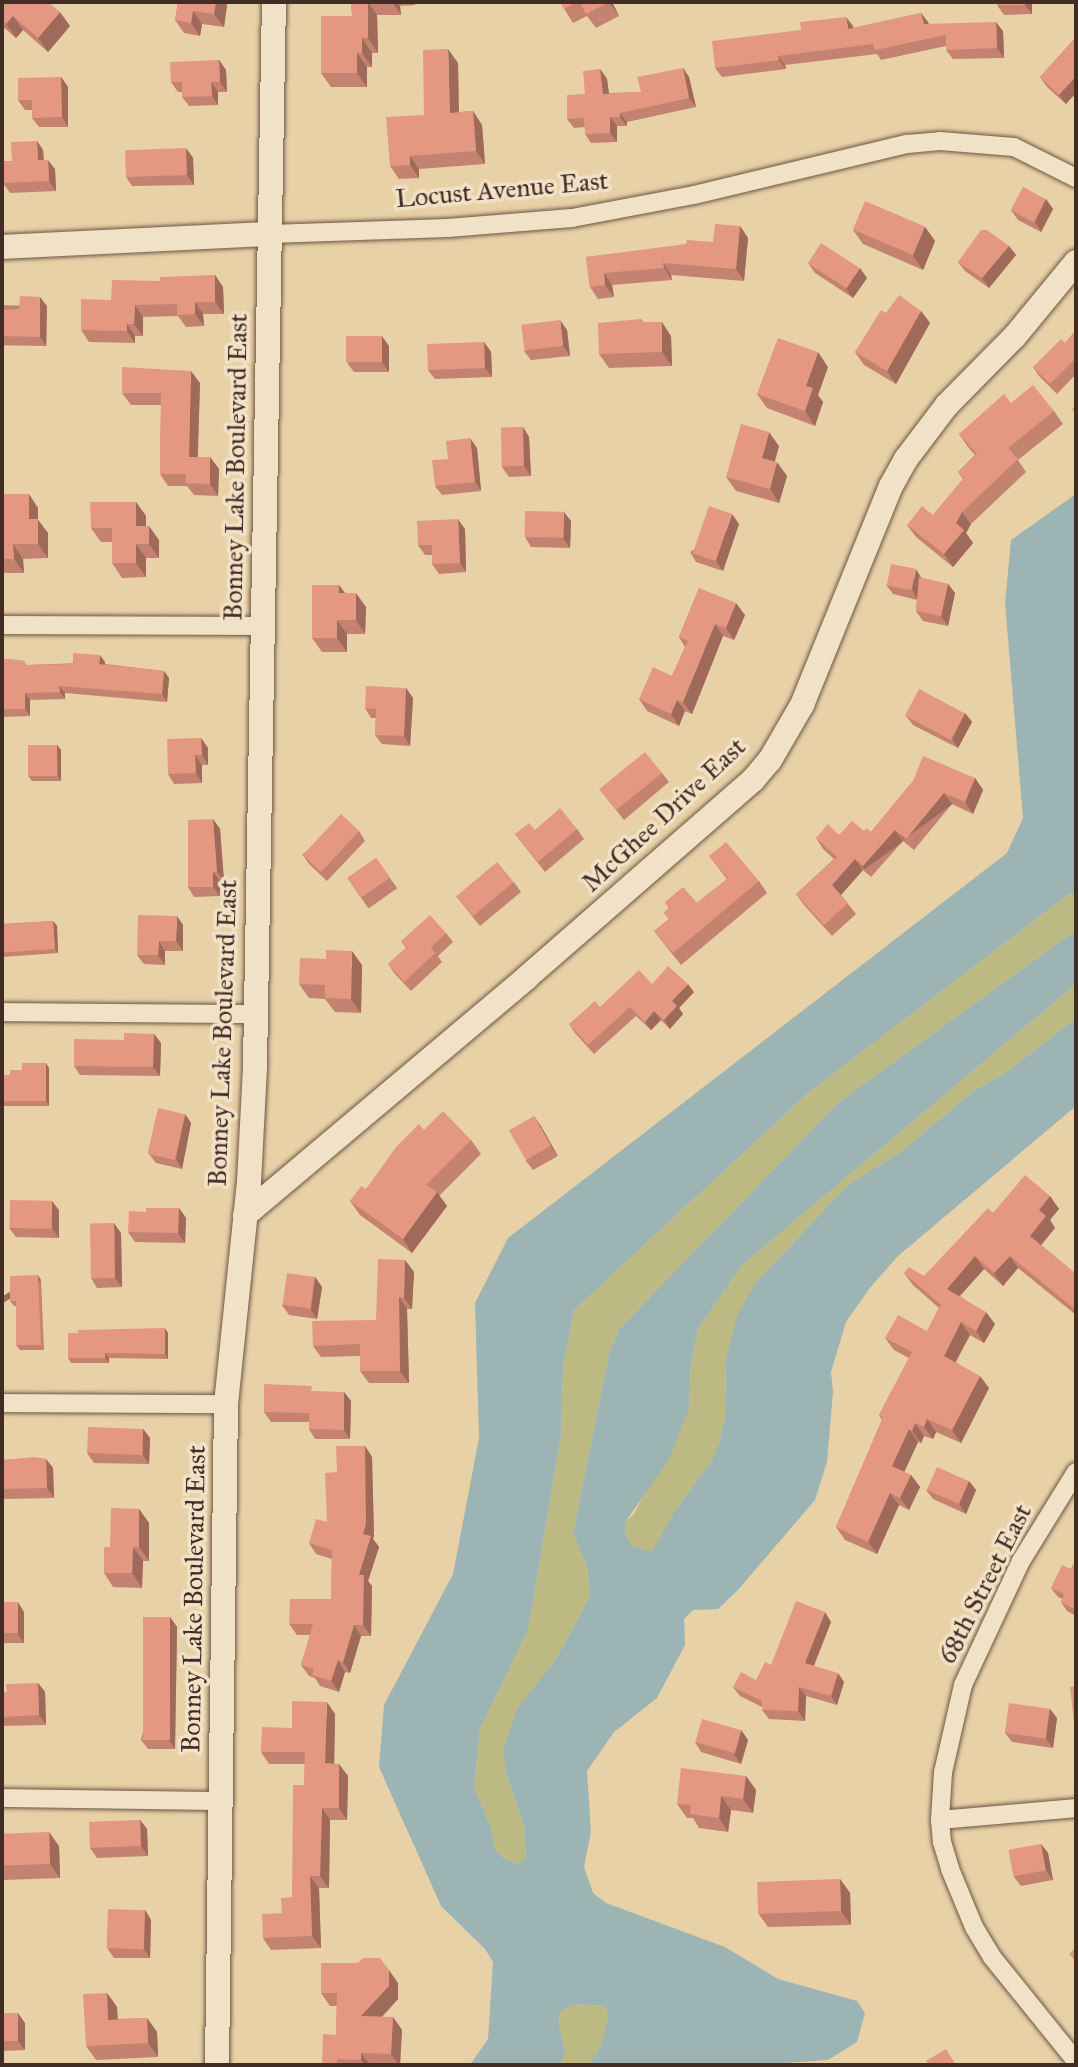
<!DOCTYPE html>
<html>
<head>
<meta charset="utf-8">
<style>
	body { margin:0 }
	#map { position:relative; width:1078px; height:2067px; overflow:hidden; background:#e9d1a7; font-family:"IM FELL Great Primer",serif }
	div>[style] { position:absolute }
	.green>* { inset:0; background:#bdb983 }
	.water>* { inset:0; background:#9cb4b3 }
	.roads { filter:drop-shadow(0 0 2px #6b5645) drop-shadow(0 0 2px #6b5645) }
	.street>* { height:18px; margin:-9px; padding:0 9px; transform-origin:9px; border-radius:9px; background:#f1e1c6 }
	.secondary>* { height:24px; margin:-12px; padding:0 12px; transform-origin:12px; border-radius:12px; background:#f1e1c6 }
	.wall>* { inset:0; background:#c48370; transform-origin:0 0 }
	.shaded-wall>* { inset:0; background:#a06a5b; transform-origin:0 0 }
	.building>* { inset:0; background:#e49882; transform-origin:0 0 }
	span { translate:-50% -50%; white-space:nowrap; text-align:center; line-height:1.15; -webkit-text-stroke:7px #f1e1c6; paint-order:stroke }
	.street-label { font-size:26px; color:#412d24 }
	.frame { position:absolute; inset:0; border:4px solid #412d24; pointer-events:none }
</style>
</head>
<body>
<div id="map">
	<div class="green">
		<div style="clip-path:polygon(1070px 893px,1076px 893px,1076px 930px,839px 1102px,620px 1328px,609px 1354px,573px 1533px,587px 1567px,590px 1596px,556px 1659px,518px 1709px,507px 1776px,524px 1826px,526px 1858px,518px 1864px,503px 1858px,495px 1849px,491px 1827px,474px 1788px,480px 1729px,528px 1630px,561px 1435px,563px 1367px,574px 1310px,808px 1093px)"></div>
		<div style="clip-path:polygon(1076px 984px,1076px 1018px,1004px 1074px,976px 1089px,901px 1152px,849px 1184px,756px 1282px,726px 1359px,725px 1416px,720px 1440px,712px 1460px,672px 1515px,652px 1553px,632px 1546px,625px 1534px,626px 1521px,634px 1514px,689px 1409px,691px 1362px,698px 1329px,742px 1265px)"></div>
		<div style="clip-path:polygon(575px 2004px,605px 2006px,608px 2016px,601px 2045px,588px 2065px,560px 2065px,565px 2055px,559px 2023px,560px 2012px)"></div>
	</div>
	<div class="water">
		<div style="clip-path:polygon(1076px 494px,1076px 893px,1070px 893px,808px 1093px,574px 1310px,563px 1367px,561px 1435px,528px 1630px,480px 1729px,474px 1788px,491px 1827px,495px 1849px,503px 1858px,518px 1864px,526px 1858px,524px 1826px,507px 1776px,503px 1751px,517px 1709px,556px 1659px,590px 1596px,587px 1567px,573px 1533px,609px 1354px,620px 1328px,839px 1102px,1076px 930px,1076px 984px,742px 1265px,698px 1329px,691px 1362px,689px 1409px,668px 1461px,626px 1521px,625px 1534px,632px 1546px,652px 1552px,672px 1515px,712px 1460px,720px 1440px,725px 1416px,726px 1359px,737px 1316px,756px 1282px,849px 1184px,901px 1152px,976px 1089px,1004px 1074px,1076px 1018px,1076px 1106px,898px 1256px,869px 1289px,846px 1322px,831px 1372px,833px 1392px,827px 1462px,815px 1500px,738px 1590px,718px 1609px,693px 1610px,684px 1619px,685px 1645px,657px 1698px,614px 1732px,587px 1771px,591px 1832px,584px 1867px,593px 1893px,606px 1903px,725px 1947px,778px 1979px,857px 2001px,865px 2013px,857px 2042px,828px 2060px,756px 2065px,588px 2065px,601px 2045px,608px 2016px,605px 2006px,575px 2004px,560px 2012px,559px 2023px,565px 2055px,560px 2065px,470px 2065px,488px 2039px,493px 1962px,485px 1949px,441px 1906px,379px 1767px,384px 1705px,453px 1574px,479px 1438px,475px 1303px,508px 1238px,1007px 853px,1023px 818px,1005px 603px,1011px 540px)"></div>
	</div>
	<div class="roads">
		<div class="street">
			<div style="left:270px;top:234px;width:178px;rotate:-1.9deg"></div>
			<div style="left:448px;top:228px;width:124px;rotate:-4.6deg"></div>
			<div style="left:572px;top:218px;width:124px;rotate:-10.7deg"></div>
			<div style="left:694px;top:195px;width:219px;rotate:-13.5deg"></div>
			<div style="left:907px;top:144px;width:33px;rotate:-5deg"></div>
			<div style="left:940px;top:141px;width:74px;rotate:4.6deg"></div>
			<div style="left:1014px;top:147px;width:69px;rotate:26.6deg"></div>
			<div style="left:2px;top:625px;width:261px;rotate:0.2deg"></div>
			<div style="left:2px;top:1012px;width:254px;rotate:0.5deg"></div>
			<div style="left:2px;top:1403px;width:224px;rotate:0.3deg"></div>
			<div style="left:1076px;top:1472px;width:105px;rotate:121.7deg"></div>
			<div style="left:1021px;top:1561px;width:137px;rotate:115.1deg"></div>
			<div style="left:963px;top:1685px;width:89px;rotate:102.9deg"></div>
			<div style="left:943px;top:1772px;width:48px;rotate:93.6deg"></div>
			<div style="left:940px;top:1820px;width:22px;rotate:85deg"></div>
			<div style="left:942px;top:1842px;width:28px;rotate:73deg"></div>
			<div style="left:950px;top:1869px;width:63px;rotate:67.5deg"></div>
			<div style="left:974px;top:1927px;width:35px;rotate:59deg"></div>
			<div style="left:992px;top:1957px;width:134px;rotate:51.1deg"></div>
			<div style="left:2px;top:1798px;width:220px;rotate:0.8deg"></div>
			<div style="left:940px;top:1820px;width:137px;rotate:-5deg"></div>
		</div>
		<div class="secondary">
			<div style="left:2px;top:247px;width:268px;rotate:-2.8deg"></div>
			<div style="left:245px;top:1215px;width:368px;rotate:-40.1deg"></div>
			<div style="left:526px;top:978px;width:301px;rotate:-41.1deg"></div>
			<div style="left:753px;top:780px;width:26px;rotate:-50deg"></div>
			<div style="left:770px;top:760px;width:64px;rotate:-59.8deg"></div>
			<div style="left:802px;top:705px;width:236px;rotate:-67.9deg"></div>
			<div style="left:891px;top:486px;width:31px;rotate:-61deg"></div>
			<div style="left:906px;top:459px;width:68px;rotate:-52.8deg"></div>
			<div style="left:947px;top:405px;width:97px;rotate:-45.4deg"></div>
			<div style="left:1015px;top:336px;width:96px;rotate:-50.5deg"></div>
			<div style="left:217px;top:2065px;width:661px;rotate:-89.22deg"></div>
			<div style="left:226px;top:1404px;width:223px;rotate:-84.1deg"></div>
			<div style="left:249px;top:1182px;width:116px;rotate:-87deg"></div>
			<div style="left:255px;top:1066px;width:1064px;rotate:-88.98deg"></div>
		</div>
	</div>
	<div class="wall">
		<div style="clip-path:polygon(2px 2px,70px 26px,48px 52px,23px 30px,16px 38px,2px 26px)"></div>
		<div style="clip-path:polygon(178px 2px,227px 5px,224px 27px,202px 24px,200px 36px,184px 33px,175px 20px)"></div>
		<div style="clip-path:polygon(351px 2px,415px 2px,415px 5px,400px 6px,401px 15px,377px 15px,378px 53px,372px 53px,372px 67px,367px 67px,367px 87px,331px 87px,321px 73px,352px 16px)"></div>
		<div style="clip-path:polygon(560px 2px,612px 2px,619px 16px,596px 28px,587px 16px,573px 23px)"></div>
		<div style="clip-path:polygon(997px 2px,1032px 2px,1032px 14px,1004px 15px,997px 5px)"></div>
		<div style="clip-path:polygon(921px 13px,929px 24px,1003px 31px,1004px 58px,953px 59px,946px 50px,946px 46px,881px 60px,877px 54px,785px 65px,786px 69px,722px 77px,715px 68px,853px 26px,853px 28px)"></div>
		<div style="clip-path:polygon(1076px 37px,1066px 104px,1047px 87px,1040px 77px)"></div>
		<div style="clip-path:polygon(219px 60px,226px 70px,227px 92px,218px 92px,218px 105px,189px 106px,182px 97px,182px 92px,178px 92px,171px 82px)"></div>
		<div style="clip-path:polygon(458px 63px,459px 112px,473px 111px,482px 125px,485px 164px,419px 169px,419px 178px,399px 179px,390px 166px,424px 115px)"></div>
		<div style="clip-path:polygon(683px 68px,689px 77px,696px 107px,627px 122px,627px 126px,617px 126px,617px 142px,591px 143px,585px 134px,585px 127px,574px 128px,567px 119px,585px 94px,600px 69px,607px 79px,609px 93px,641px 92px)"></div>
		<div style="clip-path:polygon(61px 77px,68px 87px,68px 127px,39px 127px,32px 118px,32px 110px,25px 110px,18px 100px)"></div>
		<div style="clip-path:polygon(37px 141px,43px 150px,44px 160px,55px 169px,56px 191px,10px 193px,3px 183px,12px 161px)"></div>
		<div style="clip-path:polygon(186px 148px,193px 158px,194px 185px,132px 186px,126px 177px)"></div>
		<div style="clip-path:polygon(1046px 199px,1053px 209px,1041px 232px,1018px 220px,1011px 210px)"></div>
		<div style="clip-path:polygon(740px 226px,748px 238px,744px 281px,671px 275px,672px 280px,612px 285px,614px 297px,598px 299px,590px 287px,586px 257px,713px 242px)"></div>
		<div style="clip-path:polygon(925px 227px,935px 241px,923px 270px,863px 244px,853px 230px)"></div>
		<div style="clip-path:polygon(1009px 246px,1016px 255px,989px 288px,965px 271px,958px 262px)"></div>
		<div style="clip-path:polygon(808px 263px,867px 278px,853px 298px,815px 273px)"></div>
		<div style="clip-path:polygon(215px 275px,223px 287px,224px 314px,203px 314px,204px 326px,186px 327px,178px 316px,143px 317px,143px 336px,135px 336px,135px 343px,89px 342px,81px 330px,111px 300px,160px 281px)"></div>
		<div style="left:47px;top:306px;width:40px;height:45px;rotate:91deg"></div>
		<div style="clip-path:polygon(921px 311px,930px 323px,896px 384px,864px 365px,855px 352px,886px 313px)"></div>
		<div style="clip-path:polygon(641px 319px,643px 322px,671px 336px,672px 366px,609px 368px,599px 354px)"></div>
		<div style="clip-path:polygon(567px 330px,570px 356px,531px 360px,524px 351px)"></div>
		<div style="clip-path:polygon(1076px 330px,1076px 374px,1057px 394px,1039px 376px,1033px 367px,1065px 343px)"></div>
		<div style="clip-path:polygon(484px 342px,491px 352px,492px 377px,435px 379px,428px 370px)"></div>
		<div style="clip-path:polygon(389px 346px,389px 372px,354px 372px,347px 363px)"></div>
		<div style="clip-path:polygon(828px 367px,818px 395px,823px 402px,815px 426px,767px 408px,757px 394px)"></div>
		<div style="clip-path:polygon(200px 383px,198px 457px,210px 457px,219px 469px,218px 496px,194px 495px,187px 486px,168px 486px,160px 474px,161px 405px,131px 405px,122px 393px)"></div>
		<div style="clip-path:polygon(1011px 403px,1054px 411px,1063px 424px,1018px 460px,1026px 472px,971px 524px,966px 533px,973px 543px,953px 567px,916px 537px,907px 525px,933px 515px,963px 479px,958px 472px,975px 455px,968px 447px,959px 434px)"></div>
		<div style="clip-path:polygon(523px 427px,529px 437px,531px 476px,509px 477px,502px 467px)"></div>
		<div style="clip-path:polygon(779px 446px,774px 462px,787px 476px,779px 503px,736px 491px,726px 477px)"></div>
		<div style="clip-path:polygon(477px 448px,481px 491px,442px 495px,435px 486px,448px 459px)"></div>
		<div style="clip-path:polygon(2px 494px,38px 508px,38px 520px,48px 533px,48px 558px,23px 559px,24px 573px,2px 573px)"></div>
		<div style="clip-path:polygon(136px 502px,146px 516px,146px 526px,159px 540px,159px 558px,146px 558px,146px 577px,122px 578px,112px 563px,112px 542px,101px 542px,91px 528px)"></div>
		<div style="clip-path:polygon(571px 521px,570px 548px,531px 547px,525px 537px)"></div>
		<div style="clip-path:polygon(739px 524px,723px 571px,696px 562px,690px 552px)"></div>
		<div style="clip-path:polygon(465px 529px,466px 572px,439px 574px,432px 564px,432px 555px,425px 555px,418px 545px)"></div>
		<div style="clip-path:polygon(921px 578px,948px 584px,955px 593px,948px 626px,923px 621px,916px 611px,917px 600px,893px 594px,886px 585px)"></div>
		<div style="clip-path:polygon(339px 585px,345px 593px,366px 607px,365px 634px,347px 634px,347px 652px,322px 652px,312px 638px)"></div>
		<div style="clip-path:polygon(699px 588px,745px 615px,734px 640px,723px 636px,692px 714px,685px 711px,679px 726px,647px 711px,639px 699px,672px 676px,685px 647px,679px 637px)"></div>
		<div style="clip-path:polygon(2px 659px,28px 665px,105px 662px,105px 664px,164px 671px,169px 678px,167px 702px,65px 693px,65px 699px,30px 700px,30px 716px,2px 717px)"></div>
		<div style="clip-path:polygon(406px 688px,413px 698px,410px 746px,382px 744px,375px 735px,376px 718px,371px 718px,365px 708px)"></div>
		<div style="clip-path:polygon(965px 713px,972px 722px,958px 748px,913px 725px,906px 716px)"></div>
		<div style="clip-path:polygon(201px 738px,208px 748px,208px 765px,202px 765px,202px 783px,174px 784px,168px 774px)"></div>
		<div style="clip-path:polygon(57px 745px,61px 750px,61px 781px,32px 781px,28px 776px)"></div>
		<div style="clip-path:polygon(662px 773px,669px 782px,624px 820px,600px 790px)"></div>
		<div style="clip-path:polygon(975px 778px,983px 790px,973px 814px,952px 804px,914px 850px,903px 841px,871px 877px,863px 870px,841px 895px,856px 914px,832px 936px,804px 905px,796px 894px,834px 859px,823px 849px,816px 838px,864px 831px,871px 832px,913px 781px)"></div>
		<div style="clip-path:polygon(213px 819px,220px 829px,224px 881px,220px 881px,220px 896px,194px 897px,188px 887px)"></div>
		<div style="clip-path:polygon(577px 829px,584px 839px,545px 872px,515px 834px,535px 830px)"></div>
		<div style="clip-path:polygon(359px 831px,365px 841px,327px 881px,309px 864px,302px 854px)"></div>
		<div style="clip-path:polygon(709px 856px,759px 881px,767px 893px,681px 965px,654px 931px,669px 919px,664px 913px,669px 908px,665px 902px,697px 903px,727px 879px)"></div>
		<div style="left:376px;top:858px;width:37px;height:35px;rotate:55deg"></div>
		<div style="clip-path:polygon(514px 882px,521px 892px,480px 926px,456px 896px)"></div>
		<div style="clip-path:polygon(53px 921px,57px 926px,58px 953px,2px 957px,2px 924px)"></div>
		<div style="clip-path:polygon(183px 925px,183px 951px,165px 951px,165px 965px,144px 964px,137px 955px)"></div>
		<div style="clip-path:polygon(446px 933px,453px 942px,438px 956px,442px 962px,411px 991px,395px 974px,388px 964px,406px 948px,401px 941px)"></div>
		<div style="clip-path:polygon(362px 965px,361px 1013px,335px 1012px,325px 999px,309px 998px,299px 984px)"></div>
		<div style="clip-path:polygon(652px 984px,694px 992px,679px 1008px,683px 1014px,670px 1029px,661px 1020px,651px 1030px,636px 1016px,594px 1054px,575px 1033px,569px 1024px,600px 1007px)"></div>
		<div style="clip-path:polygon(154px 1034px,161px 1043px,160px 1076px,80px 1075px,74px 1066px,124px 1040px)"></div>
		<div style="clip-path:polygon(49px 1068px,49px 1106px,2px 1106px,2px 1075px,10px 1075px,22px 1070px)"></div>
		<div style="clip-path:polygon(185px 1114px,191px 1123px,182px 1169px,156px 1163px,149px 1154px)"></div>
		<div style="clip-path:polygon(534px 1116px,558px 1156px,533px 1170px,526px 1161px)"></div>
		<div style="clip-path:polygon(424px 1130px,471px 1140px,481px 1154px,439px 1196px,447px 1206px,412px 1253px,360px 1215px,350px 1201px,366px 1189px)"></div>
		<div style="clip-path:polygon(1050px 1196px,1059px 1209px,1050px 1220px,1055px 1228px,1041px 1245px,1076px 1274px,1076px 1315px,1018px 1268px,1003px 1286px,984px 1269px,960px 1296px,995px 1324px,984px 1343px,970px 1335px,956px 1362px,989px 1388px,961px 1443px,936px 1432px,933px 1439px,924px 1436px,921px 1443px,918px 1442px,904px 1472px,911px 1475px,920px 1487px,909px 1510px,899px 1505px,877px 1554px,845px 1540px,836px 1527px,882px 1420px,879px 1415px,909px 1358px,894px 1350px,885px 1338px,927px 1331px,939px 1308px,913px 1285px,904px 1273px,924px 1276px,993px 1213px)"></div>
		<div style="clip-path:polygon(179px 1208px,186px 1218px,185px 1243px,135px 1242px,128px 1232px)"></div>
		<div style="clip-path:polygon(59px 1210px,59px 1238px,16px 1237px,9px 1228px)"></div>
		<div style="clip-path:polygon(121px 1233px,122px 1287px,97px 1288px,91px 1278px)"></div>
		<div style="clip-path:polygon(405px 1260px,414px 1272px,412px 1309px,407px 1309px,409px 1383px,369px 1383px,360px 1371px,360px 1356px,321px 1357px,313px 1346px,376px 1320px)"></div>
		<div style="clip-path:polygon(315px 1277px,322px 1287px,317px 1319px,289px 1315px,282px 1305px)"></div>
		<div style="clip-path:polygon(41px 1280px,44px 1350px,20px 1350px,16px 1345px,16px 1306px,14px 1306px,10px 1301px)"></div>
		<div style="clip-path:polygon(78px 1333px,168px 1333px,168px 1359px,109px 1358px,109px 1363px,71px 1363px,68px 1358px)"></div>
		<div style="clip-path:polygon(344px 1392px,351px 1401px,350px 1439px,315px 1439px,309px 1429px,309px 1422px,271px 1422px,264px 1412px)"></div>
		<div style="clip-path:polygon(143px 1429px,150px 1438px,149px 1464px,94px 1463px,87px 1453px)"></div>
		<div style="clip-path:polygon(365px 1446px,372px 1457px,374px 1536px,373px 1539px,379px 1547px,368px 1581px,372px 1586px,371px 1636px,361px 1636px,350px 1673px,345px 1672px,339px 1692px,320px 1686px,315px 1678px,309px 1676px,301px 1665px,310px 1635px,297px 1635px,289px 1624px,331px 1599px,332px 1559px,316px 1554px,309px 1543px,327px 1522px)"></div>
		<div style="clip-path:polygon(46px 1459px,53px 1468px,54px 1498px,5px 1499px,2px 1494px,2px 1460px)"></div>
		<div style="clip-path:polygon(969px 1481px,976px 1490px,966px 1514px,933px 1499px,926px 1490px)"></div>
		<div style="clip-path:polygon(139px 1509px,149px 1523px,149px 1561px,143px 1561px,142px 1588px,113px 1587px,104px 1573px,110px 1547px)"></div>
		<div style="clip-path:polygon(1076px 1559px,1076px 1616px,1067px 1611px,1061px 1602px,1062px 1599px,1058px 1597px,1051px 1588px,1071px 1569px)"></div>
		<div style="clip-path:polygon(2px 1602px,24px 1612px,24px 1643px,2px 1643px)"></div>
		<div style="clip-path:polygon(170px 1617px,177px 1627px,175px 1749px,148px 1749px,141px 1740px)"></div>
		<div style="clip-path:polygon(831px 1622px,814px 1666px,844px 1682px,837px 1705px,806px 1696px,805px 1721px,769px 1719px,762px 1710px,762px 1707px,740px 1696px,733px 1687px,756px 1680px,771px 1665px)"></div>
		<div style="clip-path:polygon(38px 1683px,45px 1692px,46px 1725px,2px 1726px,2px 1692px,7px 1692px)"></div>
		<div style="clip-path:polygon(1050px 1709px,1057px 1718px,1053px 1748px,1012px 1742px,1005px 1733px)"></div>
		<div style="clip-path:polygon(335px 1714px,334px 1763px,348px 1776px,347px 1820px,330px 1820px,329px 1888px,319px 1888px,321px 1948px,271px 1950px,263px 1938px,282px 1913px,292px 1897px,304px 1785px,305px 1764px,269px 1764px,261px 1752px,292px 1728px)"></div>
		<div style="clip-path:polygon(741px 1730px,748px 1740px,741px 1764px,701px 1752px,695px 1742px)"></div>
		<div style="clip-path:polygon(746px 1776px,756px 1790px,753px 1813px,731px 1810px,728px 1832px,699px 1828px,693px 1818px,687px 1818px,677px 1804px)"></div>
		<div style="clip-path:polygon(140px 1820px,147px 1829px,148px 1856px,97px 1858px,90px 1848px)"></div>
		<div style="clip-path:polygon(2px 1833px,59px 1846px,60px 1878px,4px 1880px,2px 1876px)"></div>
		<div style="clip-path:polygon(1041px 1844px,1048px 1853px,1053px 1880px,1021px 1886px,1014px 1877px)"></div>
		<div style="clip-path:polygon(840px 1879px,850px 1893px,851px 1925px,768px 1927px,758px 1913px)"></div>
		<div style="clip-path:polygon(145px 1910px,151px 1920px,150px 1958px,114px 1958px,107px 1948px)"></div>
		<div style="clip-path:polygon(398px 1983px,398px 1999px,382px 2017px,393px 2017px,402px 2030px,400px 2065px,322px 2065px,336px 2035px,337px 2006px,330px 2006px,321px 1993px)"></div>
		<div style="clip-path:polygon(107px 1993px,117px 2007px,118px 2019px,147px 2018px,157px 2032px,158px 2057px,96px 2060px,86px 2046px)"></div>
		<div style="clip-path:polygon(2px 2013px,25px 2023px,25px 2050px,2px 2051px)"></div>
	</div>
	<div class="shaded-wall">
		<div style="clip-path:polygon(216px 2px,225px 2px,227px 5px,224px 27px,214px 14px)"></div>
		<div style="clip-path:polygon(368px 2px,377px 15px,378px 53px,368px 38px)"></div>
		<div style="clip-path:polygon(392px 2px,397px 2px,400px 6px,401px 15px)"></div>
		<div style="clip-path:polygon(609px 2px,612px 2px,619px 16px)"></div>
		<div style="clip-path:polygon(1025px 2px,1032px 2px,1032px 14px,1025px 5px)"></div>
		<div style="clip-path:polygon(193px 11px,202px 24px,200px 36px,191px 23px)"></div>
		<div style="clip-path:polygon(60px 12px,70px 26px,48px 52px,38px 38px)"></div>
		<div style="clip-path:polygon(921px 13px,928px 22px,931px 34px,924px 24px)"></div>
		<div style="clip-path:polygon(13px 16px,23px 30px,16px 38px,6px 24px)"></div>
		<div style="clip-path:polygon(846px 17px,853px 26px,855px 38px,848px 29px)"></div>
		<div style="clip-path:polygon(996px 22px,1003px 31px,1004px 58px,997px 48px)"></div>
		<div style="clip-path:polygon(362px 38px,372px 53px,372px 67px,362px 53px)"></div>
		<div style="clip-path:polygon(448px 49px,458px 63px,459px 126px,450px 113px)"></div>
		<div style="clip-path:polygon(357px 53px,367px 67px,367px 87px,357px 73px)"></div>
		<div style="clip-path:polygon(778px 56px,785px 65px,786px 69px,779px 60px)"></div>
		<div style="clip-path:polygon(219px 60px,226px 70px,227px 92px,220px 82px)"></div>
		<div style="clip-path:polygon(683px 68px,689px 77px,696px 107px,689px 98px)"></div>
		<div style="clip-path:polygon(600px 69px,607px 79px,610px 103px,603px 94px)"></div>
		<div style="clip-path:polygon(1076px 76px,1076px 93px,1066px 104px,1059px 95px)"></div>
		<div style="clip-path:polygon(61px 77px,68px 87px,68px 127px,62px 117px)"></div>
		<div style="clip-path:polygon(211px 82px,218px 92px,218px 105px,212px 96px)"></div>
		<div style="clip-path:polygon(473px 111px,482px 125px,485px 164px,476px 151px)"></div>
		<div style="clip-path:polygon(620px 113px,627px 122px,627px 126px,620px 117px)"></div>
		<div style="clip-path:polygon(610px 117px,617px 126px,617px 142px,610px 133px)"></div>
		<div style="clip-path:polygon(37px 141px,43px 150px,44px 170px,38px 160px)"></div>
		<div style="clip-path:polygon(186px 148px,193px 158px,194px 185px,187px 175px)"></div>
		<div style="clip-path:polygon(410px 156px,419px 169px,419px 178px,410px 165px)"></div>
		<div style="clip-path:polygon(48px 160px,55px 169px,56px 191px,49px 181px)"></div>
		<div style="clip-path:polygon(1046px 199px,1053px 209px,1041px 232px,1035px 222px)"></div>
		<div style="clip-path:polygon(740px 226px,748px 238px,744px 281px,736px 269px)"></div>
		<div style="clip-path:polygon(925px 227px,935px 241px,923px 270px,913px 256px)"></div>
		<div style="clip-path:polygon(1009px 246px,1016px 255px,989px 288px,982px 278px)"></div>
		<div style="clip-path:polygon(663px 263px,671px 275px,672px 280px,664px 268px)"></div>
		<div style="clip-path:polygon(860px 268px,867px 278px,853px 298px,846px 289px)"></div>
		<div style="clip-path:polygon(604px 273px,612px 285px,614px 297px,605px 285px)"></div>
		<div style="clip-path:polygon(215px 275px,223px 287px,224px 314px,215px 302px)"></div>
		<div style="clip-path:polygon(40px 297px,47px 306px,46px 346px,40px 337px)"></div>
		<div style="clip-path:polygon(195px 302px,203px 314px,204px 326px,195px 314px)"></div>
		<div style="clip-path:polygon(135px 305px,143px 317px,143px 336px,134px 324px)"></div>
		<div style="clip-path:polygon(921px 311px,930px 323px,896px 384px,887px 371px)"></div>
		<div style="clip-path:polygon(560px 320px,567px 330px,570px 356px,563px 346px)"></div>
		<div style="clip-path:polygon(662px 322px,671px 336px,672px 366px,662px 352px)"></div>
		<div style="clip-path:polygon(127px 324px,135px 336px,135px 343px,127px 331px)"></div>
		<div style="clip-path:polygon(382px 336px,389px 346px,389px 372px,382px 362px)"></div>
		<div style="clip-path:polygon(484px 342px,491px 352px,492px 377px,485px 368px)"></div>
		<div style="clip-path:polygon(818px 352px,828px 367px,818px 395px,823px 402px,815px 426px,805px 411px,806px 386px)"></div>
		<div style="clip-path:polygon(191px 371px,200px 383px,197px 469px,189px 457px)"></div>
		<div style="clip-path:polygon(523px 427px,529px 437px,531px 476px,524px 466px)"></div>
		<div style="clip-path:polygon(769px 432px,779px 446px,772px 472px,762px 458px)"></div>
		<div style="clip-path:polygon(470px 438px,477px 448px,481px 491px,475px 482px)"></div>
		<div style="clip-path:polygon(210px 457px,219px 469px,218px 496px,210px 484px)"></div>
		<div style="clip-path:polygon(777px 462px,787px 476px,779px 503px,770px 489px)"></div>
		<div style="clip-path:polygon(29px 494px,38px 508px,38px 520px,48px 533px,48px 558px,38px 544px,29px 519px)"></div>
		<div style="clip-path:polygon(136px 502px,146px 516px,146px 540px,136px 526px)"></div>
		<div style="clip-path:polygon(564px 512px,571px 521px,570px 548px,563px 538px)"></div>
		<div style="clip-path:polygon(962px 512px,971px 524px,966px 533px,973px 543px,953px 567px,944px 554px,956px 523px)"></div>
		<div style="clip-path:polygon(732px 514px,739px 524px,723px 571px,716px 561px)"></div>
		<div style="clip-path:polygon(458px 519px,465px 529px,466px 572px,460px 563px)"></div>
		<div style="clip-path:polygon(149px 526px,159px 540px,159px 558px,149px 544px)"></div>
		<div style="clip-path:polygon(13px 544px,23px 559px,24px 573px,14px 559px)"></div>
		<div style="clip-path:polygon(136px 544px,146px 558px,146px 577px,136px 563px)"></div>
		<div style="clip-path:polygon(916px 569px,922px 579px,918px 600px,912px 590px)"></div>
		<div style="clip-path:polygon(948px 584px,955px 593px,948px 626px,941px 616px)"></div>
		<div style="clip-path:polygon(339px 585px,349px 599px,339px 593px)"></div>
		<div style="clip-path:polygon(356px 593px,366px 607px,365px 634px,356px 620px)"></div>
		<div style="clip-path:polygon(736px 603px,745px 615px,734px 640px,726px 628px)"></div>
		<div style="clip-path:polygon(337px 620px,347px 634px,347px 652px,337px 638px)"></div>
		<div style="clip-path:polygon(715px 624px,723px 636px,692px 714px,683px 702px)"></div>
		<div style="clip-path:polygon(100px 655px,105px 662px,105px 671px,99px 664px)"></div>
		<div style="clip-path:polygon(164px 671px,169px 678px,167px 702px,162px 694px)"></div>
		<div style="clip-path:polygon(59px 686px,65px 693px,65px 699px,60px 692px)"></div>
		<div style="clip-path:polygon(406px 688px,413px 698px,410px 746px,404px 736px)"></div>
		<div style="clip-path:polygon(25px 693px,30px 700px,30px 716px,25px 709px)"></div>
		<div style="clip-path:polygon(677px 700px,685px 711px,679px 726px,671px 714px)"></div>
		<div style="clip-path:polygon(965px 713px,972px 722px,958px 748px,952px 739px)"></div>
		<div style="clip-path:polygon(201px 738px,208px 748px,208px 765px,202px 755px)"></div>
		<div style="clip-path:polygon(57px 745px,61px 750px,61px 781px,58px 776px)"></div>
		<div style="clip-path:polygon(195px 755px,202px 765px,202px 783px,196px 773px)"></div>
		<div style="clip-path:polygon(975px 778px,983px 790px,973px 814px,965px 802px)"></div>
		<div style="left:944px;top:793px;width:14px;height:60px;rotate:54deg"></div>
		<div style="clip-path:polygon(213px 819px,220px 829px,224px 881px,217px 872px)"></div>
		<div style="left:895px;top:830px;width:14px;height:48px;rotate:54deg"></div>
		<div style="clip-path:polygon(855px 859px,863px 870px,840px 896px,832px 885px)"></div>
		<div style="clip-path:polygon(213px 872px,220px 881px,220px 896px,213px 887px)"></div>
		<div style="clip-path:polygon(177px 916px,183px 925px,183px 951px,176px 941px)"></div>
		<div style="clip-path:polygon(53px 921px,57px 926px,58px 953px,55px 949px)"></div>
		<div style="clip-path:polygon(159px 941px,165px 951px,165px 965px,158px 955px)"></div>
		<div style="clip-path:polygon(352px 951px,362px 965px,361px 1013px,351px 999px)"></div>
		<div style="clip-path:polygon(688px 984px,694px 992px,679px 1008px,683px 1014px,670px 1029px,664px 1020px,672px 1001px)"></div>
		<div style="clip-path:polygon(654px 1011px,661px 1020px,651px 1030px,645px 1022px)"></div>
		<div style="clip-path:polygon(154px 1034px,161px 1043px,160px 1076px,153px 1067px)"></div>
		<div style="clip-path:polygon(46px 1063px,49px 1068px,49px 1106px,46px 1101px)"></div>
		<div style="clip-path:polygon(185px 1114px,191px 1123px,182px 1169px,176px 1159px)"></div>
		<div style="clip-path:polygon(534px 1116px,541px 1126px,558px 1156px,551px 1146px)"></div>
		<div style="clip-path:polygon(437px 1192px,447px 1206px,412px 1253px,403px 1239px)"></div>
		<div style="clip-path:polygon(1050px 1196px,1059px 1209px,1050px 1220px,1055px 1228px,1038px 1249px,1030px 1236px,1039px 1210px)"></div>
		<div style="clip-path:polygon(52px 1201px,59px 1210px,59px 1238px,52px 1228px)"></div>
		<div style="clip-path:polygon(179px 1208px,186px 1218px,185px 1243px,178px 1233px)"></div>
		<div style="clip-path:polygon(114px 1223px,121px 1233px,122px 1287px,115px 1278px)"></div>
		<div style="clip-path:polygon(975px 1256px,984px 1269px,955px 1301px,947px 1289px)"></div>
		<div style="clip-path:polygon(1010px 1256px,1018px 1268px,1003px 1286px,994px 1273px)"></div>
		<div style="clip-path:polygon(405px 1260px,414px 1272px,412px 1309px,404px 1298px)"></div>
		<div style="left:38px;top:1275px;width:6px;height:70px;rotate:59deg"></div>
		<div style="clip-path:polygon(315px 1277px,322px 1287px,317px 1319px,311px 1310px)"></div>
		<div style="clip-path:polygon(399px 1297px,407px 1309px,409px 1383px,400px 1371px)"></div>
		<div style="clip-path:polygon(986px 1312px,995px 1324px,984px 1343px,976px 1331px)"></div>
		<div style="clip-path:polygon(961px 1322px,970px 1335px,952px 1368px,944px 1356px)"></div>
		<div style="clip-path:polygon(165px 1328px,168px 1333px,168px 1359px,165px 1354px)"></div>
		<div style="clip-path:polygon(105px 1353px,109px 1358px,109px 1363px,105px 1358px)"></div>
		<div style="clip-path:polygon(980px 1376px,989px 1388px,961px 1443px,952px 1430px)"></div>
		<div style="clip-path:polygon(344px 1392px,351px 1401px,350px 1439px,344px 1430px)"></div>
		<div style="clip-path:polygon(927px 1419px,936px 1432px,933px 1439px,924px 1427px)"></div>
		<div style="clip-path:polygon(915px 1423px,924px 1436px,921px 1443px,912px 1431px)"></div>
		<div style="clip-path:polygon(143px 1429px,150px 1438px,149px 1464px,143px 1455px)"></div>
		<div style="clip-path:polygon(909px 1429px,918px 1442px,901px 1479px,892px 1466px)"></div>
		<div style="clip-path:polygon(365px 1446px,372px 1457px,374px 1536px,373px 1539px,379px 1547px,368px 1581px,372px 1586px,371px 1636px,363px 1625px,359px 1575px,363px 1534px)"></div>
		<div style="clip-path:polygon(46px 1459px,53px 1468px,54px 1498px,47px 1488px)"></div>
		<div style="clip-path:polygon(911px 1475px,920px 1487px,909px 1510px,900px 1498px)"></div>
		<div style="clip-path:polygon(969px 1481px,976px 1490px,966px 1514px,959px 1504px)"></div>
		<div style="clip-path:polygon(890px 1493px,899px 1505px,877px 1554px,868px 1542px)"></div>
		<div style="clip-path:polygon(139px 1509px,149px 1523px,149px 1561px,139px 1547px)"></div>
		<div style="clip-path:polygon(133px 1547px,143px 1561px,142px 1588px,132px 1573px)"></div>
		<div style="clip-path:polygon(18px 1602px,24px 1612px,24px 1643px,17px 1633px)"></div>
		<div style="clip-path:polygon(825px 1612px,831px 1622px,811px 1672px,805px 1663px)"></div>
		<div style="clip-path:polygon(170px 1617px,177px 1627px,175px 1749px,168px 1739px)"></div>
		<div style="clip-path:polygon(354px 1625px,361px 1636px,350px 1673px,343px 1662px)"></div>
		<div style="clip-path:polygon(338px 1660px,345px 1672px,339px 1692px,331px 1681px)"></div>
		<div style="clip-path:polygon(838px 1673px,844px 1682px,837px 1705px,831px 1696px)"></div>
		<div style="clip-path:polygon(38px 1683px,45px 1692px,46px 1725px,39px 1715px)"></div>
		<div style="clip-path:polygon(799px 1687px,806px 1696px,805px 1721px,798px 1711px)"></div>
		<div style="clip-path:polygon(327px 1702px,335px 1714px,334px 1776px,325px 1763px)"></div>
		<div style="clip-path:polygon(1050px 1709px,1057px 1718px,1053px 1748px,1046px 1739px)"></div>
		<div style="clip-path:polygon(741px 1730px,748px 1740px,741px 1764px,734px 1754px)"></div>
		<div style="clip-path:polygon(339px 1764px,348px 1776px,347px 1820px,339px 1808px)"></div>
		<div style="clip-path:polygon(746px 1776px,756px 1790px,753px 1813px,743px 1799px)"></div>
		<div style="clip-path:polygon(721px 1796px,731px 1810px,728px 1832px,719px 1818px)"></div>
		<div style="clip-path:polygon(322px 1808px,330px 1820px,329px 1888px,320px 1876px)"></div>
		<div style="clip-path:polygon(140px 1820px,147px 1829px,148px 1856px,141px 1846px)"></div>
		<div style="clip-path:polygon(49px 1832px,59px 1846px,60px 1878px,50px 1864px)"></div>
		<div style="clip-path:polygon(1041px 1844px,1048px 1853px,1053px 1880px,1046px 1871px)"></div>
		<div style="clip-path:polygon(310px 1876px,319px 1888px,321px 1948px,312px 1936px)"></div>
		<div style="clip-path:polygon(840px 1879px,850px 1893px,851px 1925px,841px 1911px)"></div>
		<div style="clip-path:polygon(145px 1910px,151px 1920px,150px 1958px,144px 1949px)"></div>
		<div style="clip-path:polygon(389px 1970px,398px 1983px,398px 1999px,370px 2029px,361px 2016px)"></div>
		<div style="clip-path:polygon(107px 1993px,117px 2007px,118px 2034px,108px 2020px)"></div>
		<div style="clip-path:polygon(18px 2013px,25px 2023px,25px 2050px,18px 2041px)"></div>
		<div style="clip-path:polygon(393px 2017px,402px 2030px,400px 2065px,399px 2065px,391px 2054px)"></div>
		<div style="clip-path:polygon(147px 2018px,157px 2032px,158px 2057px,148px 2043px)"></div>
		<div style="clip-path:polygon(361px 2053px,370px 2065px,365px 2065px,361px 2060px)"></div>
	</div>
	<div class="building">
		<div style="clip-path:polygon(2px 2px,48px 2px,60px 12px,38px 38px,13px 16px,6px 24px,2px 20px)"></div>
		<div style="clip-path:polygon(178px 2px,216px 2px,214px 14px,193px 11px,191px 23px,175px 20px)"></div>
		<div style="clip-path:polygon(351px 2px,368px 2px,368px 38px,362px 38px,362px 53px,357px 53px,357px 73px,321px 73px,321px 16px,352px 16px)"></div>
		<div style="clip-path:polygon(560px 2px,577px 2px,564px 9px)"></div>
		<div style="clip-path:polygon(580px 2px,609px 2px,586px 14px)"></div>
		<div style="left:997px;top:2px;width:28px;height:3px"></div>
		<div style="clip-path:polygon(921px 13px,924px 24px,996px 22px,997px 48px,946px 50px,946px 35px,875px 50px,873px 44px,778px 56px,779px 60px,715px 68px,712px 41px,801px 30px,800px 22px,846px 17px,848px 29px)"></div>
		<div style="clip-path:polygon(1076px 37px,1076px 76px,1059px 95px,1040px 77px)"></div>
		<div style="clip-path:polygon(448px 49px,450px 113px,473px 111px,476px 151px,410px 156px,410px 165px,390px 166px,386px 117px,424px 115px,423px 50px)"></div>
		<div style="clip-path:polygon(219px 60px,220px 82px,211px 82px,212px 96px,182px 97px,182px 82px,171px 82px,170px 62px)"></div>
		<div style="clip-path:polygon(683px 68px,689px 98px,620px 113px,620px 117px,610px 117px,610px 133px,585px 134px,584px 118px,567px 119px,567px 95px,585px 94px,583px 71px,600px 69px,603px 94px,641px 92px,637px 77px)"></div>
		<div style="clip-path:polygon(61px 77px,62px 117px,32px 118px,32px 100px,18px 100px,18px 78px)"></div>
		<div style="clip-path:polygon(37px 141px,38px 160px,48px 160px,49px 181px,3px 183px,2px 161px,12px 161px,11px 142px)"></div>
		<div style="left:186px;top:148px;width:27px;height:61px;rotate:88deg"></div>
		<div style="left:1023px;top:187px;width:26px;height:26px;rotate:28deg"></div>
		<div style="left:865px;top:201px;width:65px;height:31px;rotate:23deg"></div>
		<div style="clip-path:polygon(715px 224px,740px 226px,736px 269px,663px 263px,664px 268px,604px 273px,605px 285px,590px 287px,586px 257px,686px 244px,687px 240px,713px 242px)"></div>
		<div style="clip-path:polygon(981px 230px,987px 230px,1009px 246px,982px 278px,958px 262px)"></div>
		<div style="left:821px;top:243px;width:46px;height:24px;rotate:33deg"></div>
		<div style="clip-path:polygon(215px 275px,215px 302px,195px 302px,195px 314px,177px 315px,177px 304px,135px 305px,134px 324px,127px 324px,127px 331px,81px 330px,81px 299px,111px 300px,112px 280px,160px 281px,160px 277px)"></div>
		<div style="clip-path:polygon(899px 295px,921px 311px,887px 371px,855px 352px,881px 310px,886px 313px)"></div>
		<div style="clip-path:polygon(20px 296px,40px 297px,40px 337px,2px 336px,2px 310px,19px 309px)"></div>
		<div style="clip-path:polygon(641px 319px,642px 322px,662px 322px,662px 352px,599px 354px,598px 323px)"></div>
		<div style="left:560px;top:320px;width:26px;height:39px;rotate:83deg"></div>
		<div style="clip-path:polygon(1076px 330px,1076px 358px,1050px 384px,1033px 367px,1061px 339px,1065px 343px)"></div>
		<div style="left:382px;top:336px;width:26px;height:36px;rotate:90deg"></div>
		<div style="clip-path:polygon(778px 338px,818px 352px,806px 386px,813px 388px,805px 411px,757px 394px)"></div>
		<div style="left:484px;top:342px;width:26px;height:57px;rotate:88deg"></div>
		<div style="clip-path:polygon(122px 367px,191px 371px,189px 457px,210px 457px,210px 484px,186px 483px,186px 474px,160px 474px,161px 393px,122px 393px)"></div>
		<div style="clip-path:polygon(1033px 385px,1054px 411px,1008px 448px,1018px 459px,962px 512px,956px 523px,964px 530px,944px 554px,907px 525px,922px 506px,933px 515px,964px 478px,958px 472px,977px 454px,959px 434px,1004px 394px,1011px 403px)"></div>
		<div style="clip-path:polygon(1076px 406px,1076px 415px,1072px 409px)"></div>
		<div style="clip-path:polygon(741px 424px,769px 432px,762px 458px,777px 462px,770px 489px,726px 477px)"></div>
		<div style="left:523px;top:427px;width:39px;height:22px;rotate:89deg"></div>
		<div style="clip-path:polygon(470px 438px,475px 482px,435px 486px,432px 460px,448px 459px,446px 441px)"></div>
		<div style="clip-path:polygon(2px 494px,29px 494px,29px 519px,38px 519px,38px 544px,13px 544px,14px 559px,2px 559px)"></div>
		<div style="clip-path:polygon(90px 502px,136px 502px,136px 526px,149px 526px,149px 544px,136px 544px,136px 563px,112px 563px,112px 528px,91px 528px)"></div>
		<div style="left:709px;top:506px;width:24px;height:50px;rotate:19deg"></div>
		<div style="left:525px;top:511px;width:39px;height:26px;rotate:1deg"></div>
		<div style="clip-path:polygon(458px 519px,460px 563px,432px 564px,432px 545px,418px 545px,417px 521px)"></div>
		<div style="left:891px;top:564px;width:25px;height:22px;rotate:11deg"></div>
		<div style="clip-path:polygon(919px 577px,948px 584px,941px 616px,916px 611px)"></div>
		<div style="clip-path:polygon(312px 585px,339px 585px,339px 593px,356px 593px,356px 620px,337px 620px,337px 638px,312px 638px)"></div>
		<div style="clip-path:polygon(699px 588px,736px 603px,726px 628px,715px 624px,683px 702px,677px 700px,671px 714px,639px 699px,653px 667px,672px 676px,688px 641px,679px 637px)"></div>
		<div style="clip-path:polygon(73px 653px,100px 655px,99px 664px,164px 671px,162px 694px,59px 686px,60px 692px,25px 693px,25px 709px,2px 709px,2px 659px,11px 659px,25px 661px,25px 665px,73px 664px)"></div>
		<div style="clip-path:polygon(366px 686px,406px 688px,404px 736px,375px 735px,376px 709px,365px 708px)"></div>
		<div style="left:919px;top:689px;width:52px;height:30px;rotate:28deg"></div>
		<div style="clip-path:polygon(201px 738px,202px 755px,195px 755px,196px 773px,168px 774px,167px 739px)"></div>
		<div style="left:28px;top:745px;width:29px;height:31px"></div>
		<div style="left:645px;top:752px;width:27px;height:59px;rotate:51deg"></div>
		<div style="clip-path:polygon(923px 756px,975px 778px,965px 802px,944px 793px,906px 839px,895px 830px,863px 866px,855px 859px,832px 885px,848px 903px,824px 925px,796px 894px,837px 857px,816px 838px,828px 824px,839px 835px,852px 821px,864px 831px,867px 828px,871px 832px,913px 781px)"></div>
		<div style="clip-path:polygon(560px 808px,577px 829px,538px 862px,515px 834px,529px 823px,535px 830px)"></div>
		<div style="left:341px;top:814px;width:25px;height:56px;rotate:43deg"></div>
		<div style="clip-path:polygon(213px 819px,217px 872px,213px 872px,213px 887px,188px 887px,188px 820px)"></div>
		<div style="clip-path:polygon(726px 842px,759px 881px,673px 953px,654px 931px,669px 919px,664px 913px,670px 908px,665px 902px,683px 887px,697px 903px,728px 878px,709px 856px)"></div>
		<div style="left:376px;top:858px;width:24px;height:35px;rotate:55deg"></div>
		<div style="left:497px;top:862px;width:26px;height:53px;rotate:50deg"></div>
		<div style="clip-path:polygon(138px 915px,177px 916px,176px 941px,159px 941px,158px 955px,137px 955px)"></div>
		<div style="clip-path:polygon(430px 915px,446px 933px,431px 947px,435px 953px,404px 982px,388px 964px,407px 947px,401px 941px)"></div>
		<div style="left:53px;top:921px;width:28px;height:51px;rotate:86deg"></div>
		<div style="clip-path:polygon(326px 950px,352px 951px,351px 999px,325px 998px,325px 985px,299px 984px,300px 958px,326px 959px)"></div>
		<div style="clip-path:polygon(668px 966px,688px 984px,672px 1001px,677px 1006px,664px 1020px,654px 1011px,645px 1022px,630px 1007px,588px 1045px,569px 1024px,595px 1001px,600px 1007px,639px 970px,652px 984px)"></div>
		<div style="clip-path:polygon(124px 1033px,154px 1034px,153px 1067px,74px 1066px,74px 1039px,124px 1040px)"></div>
		<div style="clip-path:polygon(22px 1063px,46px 1063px,46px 1101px,2px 1101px,2px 1075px,10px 1075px,10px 1070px,22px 1070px)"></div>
		<div style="left:158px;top:1108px;width:28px;height:47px;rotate:13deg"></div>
		<div style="clip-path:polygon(443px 1111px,471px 1140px,426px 1185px,437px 1192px,403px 1239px,350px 1201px,361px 1186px,366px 1189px,397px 1146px,419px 1124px,424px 1130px)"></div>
		<div style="left:534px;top:1116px;width:34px;height:29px;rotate:60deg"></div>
		<div style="clip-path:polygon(1025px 1175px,1050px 1196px,1039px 1210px,1046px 1216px,1030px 1236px,1076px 1274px,1076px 1310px,1010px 1256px,994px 1273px,975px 1256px,947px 1289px,986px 1312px,976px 1331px,961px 1322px,944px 1356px,980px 1376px,952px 1430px,927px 1419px,924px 1427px,915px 1423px,912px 1431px,909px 1429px,892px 1466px,911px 1475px,900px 1498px,890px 1493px,868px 1542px,836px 1527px,883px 1417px,879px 1415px,912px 1352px,885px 1338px,898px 1315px,927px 1331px,941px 1305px,904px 1273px,909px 1267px,924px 1276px,988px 1208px,993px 1213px)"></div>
		<div style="left:10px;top:1200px;width:42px;height:28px;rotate:1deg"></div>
		<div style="clip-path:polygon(146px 1208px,179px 1208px,178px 1233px,128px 1232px,129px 1211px,146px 1212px)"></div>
		<div style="left:114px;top:1223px;width:55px;height:24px;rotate:89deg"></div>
		<div style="clip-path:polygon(378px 1259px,405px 1260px,404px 1298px,399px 1297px,400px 1371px,360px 1371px,360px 1344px,313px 1346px,312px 1321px,376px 1320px)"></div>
		<div style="left:287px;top:1273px;width:28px;height:32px;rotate:8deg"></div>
		<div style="clip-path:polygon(38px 1275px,41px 1345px,16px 1345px,16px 1301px,10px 1301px,10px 1276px)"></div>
		<div style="clip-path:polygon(165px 1328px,165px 1354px,105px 1353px,105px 1358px,68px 1358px,68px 1333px,78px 1333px,78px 1330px)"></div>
		<div style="clip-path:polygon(264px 1384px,312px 1386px,311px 1391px,344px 1392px,344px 1430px,309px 1429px,309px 1413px,264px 1412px)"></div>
		<div style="left:88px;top:1427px;width:55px;height:26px;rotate:2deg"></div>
		<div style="clip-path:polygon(336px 1446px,365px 1446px,366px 1524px,363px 1534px,371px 1536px,359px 1575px,364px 1575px,363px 1625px,354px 1625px,343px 1662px,338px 1660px,331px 1681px,312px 1675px,314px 1669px,301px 1665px,313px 1624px,289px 1624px,290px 1599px,331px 1599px,332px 1550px,309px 1543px,316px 1519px,327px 1522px,325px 1473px,337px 1472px)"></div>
		<div style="clip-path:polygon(35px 1457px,46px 1459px,47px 1488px,2px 1489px,2px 1460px)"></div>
		<div style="left:937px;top:1467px;width:35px;height:25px;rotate:24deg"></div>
		<div style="clip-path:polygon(111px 1508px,139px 1509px,139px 1547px,133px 1547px,132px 1573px,104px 1573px,104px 1547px,110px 1547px)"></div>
		<div style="clip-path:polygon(1076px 1559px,1076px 1610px,1061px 1602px,1064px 1594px,1051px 1588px,1062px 1565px,1071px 1569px)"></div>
		<div style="clip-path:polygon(796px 1601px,825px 1612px,805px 1663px,838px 1673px,831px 1696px,799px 1687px,798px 1711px,762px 1710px,762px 1701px,733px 1687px,741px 1672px,756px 1680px,765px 1662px,771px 1665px)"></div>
		<div style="left:2px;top:1602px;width:16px;height:31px"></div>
		<div style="left:143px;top:1617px;width:27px;height:123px"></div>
		<div style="clip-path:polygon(38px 1683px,39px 1715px,2px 1717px,2px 1692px,7px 1692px,6px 1684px)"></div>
		<div style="clip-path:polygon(1076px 1686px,1076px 1741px,1070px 1687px)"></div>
		<div style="clip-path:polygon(292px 1701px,327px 1702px,325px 1763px,339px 1764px,339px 1808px,322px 1808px,320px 1876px,310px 1876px,312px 1936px,263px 1938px,262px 1914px,282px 1913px,281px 1898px,292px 1897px,293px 1785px,304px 1785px,305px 1752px,261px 1752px,262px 1727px,292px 1728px)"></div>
		<div style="left:1009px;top:1703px;width:41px;height:30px;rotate:8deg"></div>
		<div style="left:702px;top:1719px;width:41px;height:24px;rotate:16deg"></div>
		<div style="clip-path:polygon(681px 1768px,746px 1776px,743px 1799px,721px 1796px,719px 1818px,690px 1814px,691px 1805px,677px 1804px)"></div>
		<div style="left:140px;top:1820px;width:26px;height:51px;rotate:88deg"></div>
		<div style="left:49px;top:1832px;width:32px;height:47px;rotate:88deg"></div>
		<div style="left:1041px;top:1844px;width:27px;height:33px;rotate:80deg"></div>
		<div style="left:840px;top:1879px;width:32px;height:83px;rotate:88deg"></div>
		<div style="left:108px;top:1909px;width:37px;height:39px;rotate:2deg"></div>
		<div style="clip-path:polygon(1076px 1947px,1076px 1962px,1069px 1954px)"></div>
		<div style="clip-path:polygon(363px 1958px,380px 1958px,389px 1970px,389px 1986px,361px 2016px,393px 2017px,391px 2054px,361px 2053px,361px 2060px,337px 2059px,337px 2065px,322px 2065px,323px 2034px,336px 2035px,337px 1993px,321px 1993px,321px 1963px,358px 1963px)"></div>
		<div style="clip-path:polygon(107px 1993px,108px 2020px,147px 2018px,148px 2043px,86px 2046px,83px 1994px)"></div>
		<div style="left:2px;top:2013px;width:16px;height:28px"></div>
		<div style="clip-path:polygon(946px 2049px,956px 2065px,929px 2065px,926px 2061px)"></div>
	</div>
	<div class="street-label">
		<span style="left:502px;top:190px;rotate:-5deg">Locust Avenue East</span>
		<span style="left:236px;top:467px;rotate:-89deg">Bonney Lake Boulevard East</span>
		<span style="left:664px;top:815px;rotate:-43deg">McGhee Drive East</span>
		<span style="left:223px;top:1033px;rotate:-88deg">Bonney Lake Boulevard East</span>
		<span style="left:985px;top:1584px;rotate:-63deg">68th Street East</span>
		<span style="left:194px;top:1599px;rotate:-89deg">Bonney Lake Boulevard East</span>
	</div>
	<div class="frame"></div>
</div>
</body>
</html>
